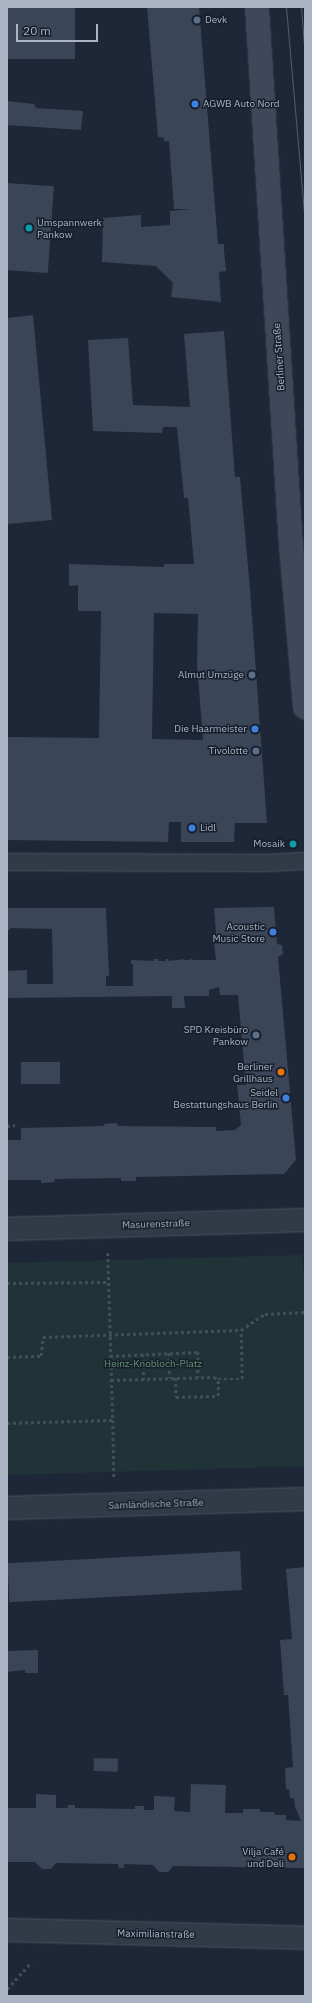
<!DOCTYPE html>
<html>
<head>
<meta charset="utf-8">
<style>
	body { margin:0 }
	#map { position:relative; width:312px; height:2003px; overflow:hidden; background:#1e2737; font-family:"IBM Plex Sans",sans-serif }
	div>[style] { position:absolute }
	.green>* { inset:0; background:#203438 }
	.building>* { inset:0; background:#3a4558; transform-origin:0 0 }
	.path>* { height:2.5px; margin-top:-1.25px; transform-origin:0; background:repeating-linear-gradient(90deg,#3d5156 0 3px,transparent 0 6px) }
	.roads { filter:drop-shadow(0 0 1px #4c5463) drop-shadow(0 0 1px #4c5463) }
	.service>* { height:16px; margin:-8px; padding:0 8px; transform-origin:8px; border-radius:8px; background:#323947 }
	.minor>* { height:22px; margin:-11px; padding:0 11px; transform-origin:11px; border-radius:11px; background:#323947 }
	.secondary>* { height:22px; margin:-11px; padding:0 11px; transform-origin:11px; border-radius:11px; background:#3f485b }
	.tram>* { height:1px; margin:-0.5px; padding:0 0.5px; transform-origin:0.5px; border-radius:0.5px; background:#535d6f }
	.dots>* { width:11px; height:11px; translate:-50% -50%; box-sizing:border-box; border:2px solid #171f2c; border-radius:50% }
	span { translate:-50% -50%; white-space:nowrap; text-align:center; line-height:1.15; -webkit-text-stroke:3px #171f2c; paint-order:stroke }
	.poi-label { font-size:10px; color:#abb4c5 }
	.left { translate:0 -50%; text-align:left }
	.right { translate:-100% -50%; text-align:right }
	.street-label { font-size:10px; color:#abb4c5 }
	.park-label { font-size:10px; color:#629671 }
	.frame { position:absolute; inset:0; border:8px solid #abb4c5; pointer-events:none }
	.scale { position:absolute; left:16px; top:24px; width:82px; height:18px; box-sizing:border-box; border:2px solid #abb4c5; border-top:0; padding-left:5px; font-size:12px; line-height:14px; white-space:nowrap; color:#abb4c5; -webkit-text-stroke:3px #171f2c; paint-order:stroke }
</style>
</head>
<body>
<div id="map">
	<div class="green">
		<div style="clip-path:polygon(302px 1255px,305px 1289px,305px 1466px,7px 1475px,7px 1263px)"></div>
	</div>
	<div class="building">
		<div style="left:7px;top:7px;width:68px;height:52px"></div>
		<div style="clip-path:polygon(147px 7px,199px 7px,218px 244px,224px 244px,224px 250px,226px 271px,219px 272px,221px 302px,171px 297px,173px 283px,156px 266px,102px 262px,103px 218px,141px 215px,141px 227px,170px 225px,170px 211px,192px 209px,174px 209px,169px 141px,164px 141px,164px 138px,158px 137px)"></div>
		<div style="clip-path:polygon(7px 101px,34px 104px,36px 108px,83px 111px,81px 130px,7px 125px)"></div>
		<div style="left:7px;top:183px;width:47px;height:87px;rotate:4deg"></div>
		<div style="clip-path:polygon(33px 315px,52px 520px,7px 524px,7px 318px)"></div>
		<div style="clip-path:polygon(evenodd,224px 331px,235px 477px,240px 477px,250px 589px,267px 823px,235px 823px,234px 842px,181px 842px,181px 822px,169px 822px,168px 842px,7px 840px,7px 737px,99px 738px,101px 611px,78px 611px,78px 585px,69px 586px,69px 564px,164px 567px,164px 564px,194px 564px,188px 498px,184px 498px,177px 427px,163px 427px,162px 433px,93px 431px,88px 340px,128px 338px,133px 405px,190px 407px,184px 334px,224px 331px,154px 613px,198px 614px,197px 664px,203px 740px,152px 739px,154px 613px)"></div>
		<div style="clip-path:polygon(274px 907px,277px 944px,282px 945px,283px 954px,278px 957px,296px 1160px,284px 1174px,136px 1177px,136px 1181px,121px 1181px,121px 1178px,54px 1179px,55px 1182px,41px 1183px,41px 1180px,7px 1180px,7px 1140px,21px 1140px,21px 1128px,104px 1126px,104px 1124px,117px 1123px,118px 1126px,216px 1127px,216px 1131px,235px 1130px,241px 1125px,237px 1085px,246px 1085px,238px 995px,220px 995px,219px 987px,209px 990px,209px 996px,184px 996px,185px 1008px,172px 1008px,172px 996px,7px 998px,7px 971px,27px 970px,27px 984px,53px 984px,52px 929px,10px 928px,10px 930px,7px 930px,7px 908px,106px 908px,109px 976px,106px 976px,106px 986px,133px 986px,133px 964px,131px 964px,131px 960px,154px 961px,154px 959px,158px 959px,158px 961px,165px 961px,166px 959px,168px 959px,169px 961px,184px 959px,183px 960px,190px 960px,190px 959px,195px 960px,216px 960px,214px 943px,217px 943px,214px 908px)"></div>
		<div style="left:60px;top:1062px;width:22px;height:39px;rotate:90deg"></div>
		<div style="left:240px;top:1551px;width:39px;height:233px;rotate:87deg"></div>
		<div style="clip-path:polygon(305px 1567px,305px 1868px,173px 1866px,168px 1872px,159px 1872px,153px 1865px,124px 1864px,124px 1868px,119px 1868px,118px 1864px,56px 1863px,51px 1869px,42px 1869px,35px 1862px,7px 1862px,7px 1808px,36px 1808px,36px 1794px,56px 1795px,56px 1808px,68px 1808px,68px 1805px,75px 1805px,75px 1808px,135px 1809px,135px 1806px,144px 1806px,144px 1810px,154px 1810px,154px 1796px,175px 1797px,174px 1811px,190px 1812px,191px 1784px,226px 1785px,225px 1813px,243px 1813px,243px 1809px,260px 1809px,260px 1812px,274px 1812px,275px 1815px,286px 1815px,286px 1820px,301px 1821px,295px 1807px,294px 1798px,290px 1798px,289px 1789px,286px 1789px,285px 1768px,293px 1767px,288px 1695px,284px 1695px,280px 1640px,292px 1639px,286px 1569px)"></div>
		<div style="clip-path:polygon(38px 1650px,38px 1673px,25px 1673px,25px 1670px,7px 1672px,7px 1651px)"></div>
		<div style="left:94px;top:1758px;width:24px;height:13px;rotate:2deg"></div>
	</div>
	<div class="path">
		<div style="left:7px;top:1126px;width:8px;rotate:-7deg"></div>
		<div style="left:108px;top:1253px;width:167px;rotate:88.3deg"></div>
		<div style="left:7px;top:1283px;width:101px;rotate:-0.6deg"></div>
		<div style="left:169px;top:1353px;width:25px;rotate:88deg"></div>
		<div style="left:143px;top:1354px;width:25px;rotate:88deg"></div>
		<div style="left:110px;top:1356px;width:88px;rotate:-2.6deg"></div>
		<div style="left:198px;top:1352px;width:25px;rotate:90deg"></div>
		<div style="left:7px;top:1357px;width:34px;rotate:-2deg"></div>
		<div style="left:41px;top:1356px;width:19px;rotate:-84deg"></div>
		<div style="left:43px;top:1337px;width:198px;rotate:-2deg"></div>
		<div style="left:241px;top:1330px;width:29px;rotate:-34deg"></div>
		<div style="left:265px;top:1314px;width:40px;rotate:-2.9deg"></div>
		<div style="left:176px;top:1378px;width:19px;rotate:90deg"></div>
		<div style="left:176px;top:1397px;width:42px;rotate:-1.4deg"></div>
		<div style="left:218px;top:1396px;width:17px;rotate:-90deg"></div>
		<div style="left:111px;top:1380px;width:103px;rotate:-1.7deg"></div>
		<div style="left:214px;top:1377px;width:4px;rotate:27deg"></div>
		<div style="left:218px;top:1379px;width:24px"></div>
		<div style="left:242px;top:1379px;width:49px;rotate:-91.2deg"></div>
		<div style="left:7px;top:1423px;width:106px;rotate:-1.6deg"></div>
		<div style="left:113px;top:1420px;width:59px;rotate:89deg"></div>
		<div style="left:7px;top:1989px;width:36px;rotate:-48deg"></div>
	</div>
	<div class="roads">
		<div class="service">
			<div style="left:7px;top:862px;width:259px;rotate:0.2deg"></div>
			<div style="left:266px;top:863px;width:39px;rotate:-3deg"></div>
		</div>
		<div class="minor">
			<div style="left:7px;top:1229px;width:298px;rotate:-1.7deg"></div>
			<div style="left:7px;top:1508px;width:298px;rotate:-1.7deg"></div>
			<div style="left:7px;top:1930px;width:298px;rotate:1.5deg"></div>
		</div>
		<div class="secondary">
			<div style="left:257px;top:7px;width:540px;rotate:86.39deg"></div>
			<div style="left:291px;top:546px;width:162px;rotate:85deg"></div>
		</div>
	</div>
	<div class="tram">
		<div style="left:286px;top:7px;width:220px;rotate:85deg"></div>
		<div style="left:301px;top:7px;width:51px;rotate:85.5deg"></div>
	</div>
	<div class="dots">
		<div style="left:197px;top:20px;background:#5c6f8a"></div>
		<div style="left:195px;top:104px;background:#3f7fe0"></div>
		<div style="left:29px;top:228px;background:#0f9aa8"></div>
		<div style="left:252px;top:675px;background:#5c6f8a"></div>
		<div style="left:255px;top:729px;background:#3f7fe0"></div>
		<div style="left:256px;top:751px;background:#5c6f8a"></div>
		<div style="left:192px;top:828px;background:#3f7fe0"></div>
		<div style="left:293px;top:844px;background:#0f9aa8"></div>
		<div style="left:273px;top:932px;background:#3f7fe0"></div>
		<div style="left:256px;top:1035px;background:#5c6f8a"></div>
		<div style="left:281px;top:1072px;background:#e8710a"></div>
		<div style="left:286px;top:1098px;background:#3f7fe0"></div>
		<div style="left:292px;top:1857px;background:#e8710a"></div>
	</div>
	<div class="poi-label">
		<span class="left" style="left:205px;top:20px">Devk</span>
		<span class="left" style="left:203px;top:104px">AGWB Auto Nord</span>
		<span class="left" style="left:37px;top:228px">Umspannwerk<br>Pankow</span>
		<span class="right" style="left:244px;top:675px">Almut Umzüge</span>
		<span class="right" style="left:247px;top:729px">Die Haarmeister</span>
		<span class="right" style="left:248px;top:751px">Tivolotte</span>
		<span class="left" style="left:200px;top:828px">Lidl</span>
		<span class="right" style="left:285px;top:844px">Mosaik</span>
		<span class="right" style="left:265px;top:932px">Acoustic<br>Music Store</span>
		<span class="right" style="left:248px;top:1035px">SPD Kreisbüro<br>Pankow</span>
		<span class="right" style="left:273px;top:1072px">Berliner<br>Grillhaus</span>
		<span class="right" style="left:278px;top:1098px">Seidel<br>Bestattungshaus Berlin</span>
		<span class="right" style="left:284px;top:1857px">Vilja Café<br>und Deli</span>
	</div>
	<div class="street-label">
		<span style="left:279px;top:357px;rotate:-94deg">Berliner Straße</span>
		<span style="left:156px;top:1224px;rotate:-2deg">Masurenstraße</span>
		<span style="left:156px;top:1504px;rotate:-2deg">Samländische Straße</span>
		<span style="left:156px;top:1934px;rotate:1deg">Maximilianstraße</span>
	</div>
	<div class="park-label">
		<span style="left:153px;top:1364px">Heinz-Knobloch-Platz</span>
	</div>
	<div class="frame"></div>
	<div class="scale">20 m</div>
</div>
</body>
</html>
